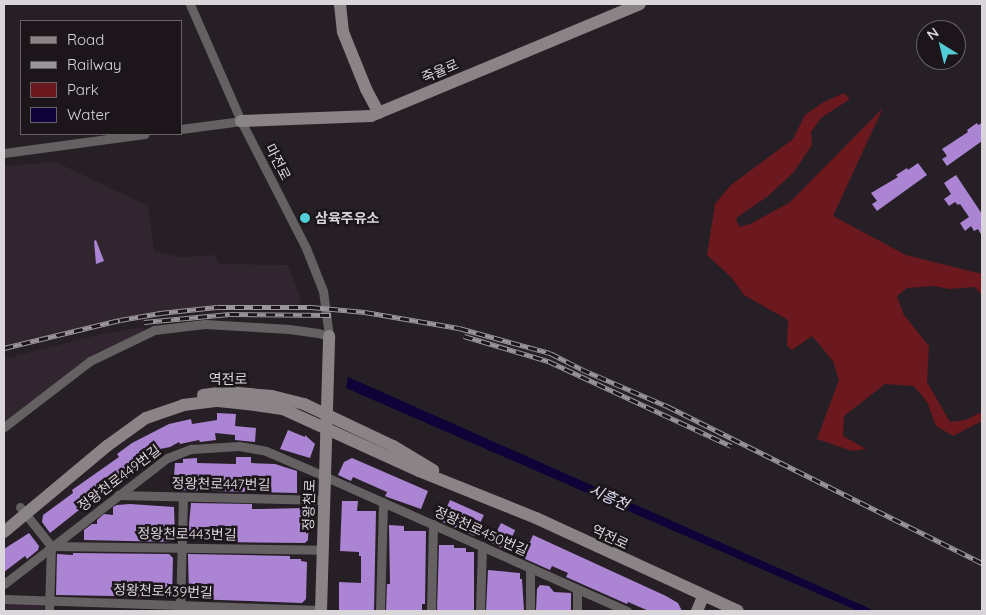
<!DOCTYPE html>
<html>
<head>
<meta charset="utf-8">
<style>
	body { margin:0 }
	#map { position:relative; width:986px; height:615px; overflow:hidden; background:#261f25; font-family:Quicksand,"Noto Sans KR",sans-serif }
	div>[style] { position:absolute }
	.built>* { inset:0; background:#31252f; transform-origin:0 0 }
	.green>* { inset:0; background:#6b181e }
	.water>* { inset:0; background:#0d0338 }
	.building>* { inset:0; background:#ab85d3; transform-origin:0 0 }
	.street>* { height:9px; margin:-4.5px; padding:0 4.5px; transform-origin:4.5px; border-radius:4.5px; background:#656062 }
	.secondary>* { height:12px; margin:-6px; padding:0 6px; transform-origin:6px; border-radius:6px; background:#8b8486 }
	.rail>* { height:5px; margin-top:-2.5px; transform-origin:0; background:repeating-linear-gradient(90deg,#1c161b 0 9px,#9a959a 0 18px); box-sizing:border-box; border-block:1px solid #9a959a }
	.dots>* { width:14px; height:14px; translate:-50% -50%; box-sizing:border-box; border:2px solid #1c161b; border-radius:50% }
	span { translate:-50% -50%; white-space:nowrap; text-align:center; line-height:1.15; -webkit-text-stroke:5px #1c161b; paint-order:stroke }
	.street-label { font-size:14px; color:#d9d5d9 }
	.poi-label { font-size:14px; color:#d9d5d9; font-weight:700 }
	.left { translate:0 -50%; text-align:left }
	.water-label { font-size:15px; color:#dfe1f7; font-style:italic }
	.frame { position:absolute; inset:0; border:5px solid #d9d5d9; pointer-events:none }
	.legend { position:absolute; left:20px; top:20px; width:162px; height:115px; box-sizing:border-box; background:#1c161b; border:1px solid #686267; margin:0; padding:6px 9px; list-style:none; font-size:15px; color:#d9d5d9 }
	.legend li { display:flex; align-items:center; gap:10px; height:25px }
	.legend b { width:25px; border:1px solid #686267 }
	.north { position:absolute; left:916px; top:20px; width:50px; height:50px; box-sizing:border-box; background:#1c161b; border:1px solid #686267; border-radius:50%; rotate:324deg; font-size:14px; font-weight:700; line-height:20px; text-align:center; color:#d9d5d9 }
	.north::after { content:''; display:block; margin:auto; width:18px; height:22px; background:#52ccd6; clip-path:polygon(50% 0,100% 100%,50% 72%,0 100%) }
</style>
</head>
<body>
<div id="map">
	<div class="built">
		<div style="clip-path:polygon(56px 162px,148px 206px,154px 251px,181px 257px,215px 255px,219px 264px,288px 265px,301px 300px,294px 310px,225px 309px,130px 319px,4px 351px,4px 166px)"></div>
		<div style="clip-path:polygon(144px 327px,143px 339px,91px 364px,4px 435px,4px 359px,105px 333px)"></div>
		<div style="left:4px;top:603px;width:39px;height:8px;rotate:1deg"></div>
	</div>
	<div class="green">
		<div style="clip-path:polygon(844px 93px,850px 99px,821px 118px,811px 132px,812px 145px,793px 173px,768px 196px,736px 218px,739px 227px,750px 224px,789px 203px,883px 108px,833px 216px,906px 255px,982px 274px,982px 295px,975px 287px,949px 289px,934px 286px,907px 288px,897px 296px,904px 315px,929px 346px,927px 382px,950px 422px,965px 420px,982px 412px,982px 421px,953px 436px,936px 426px,927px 402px,914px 386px,885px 384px,844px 416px,843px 436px,866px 449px,852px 451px,817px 439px,839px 380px,833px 361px,812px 336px,792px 350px,787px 346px,788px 320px,744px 295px,732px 278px,707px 255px,715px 204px,731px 185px,793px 139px,805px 115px,822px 103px)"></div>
	</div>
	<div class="water">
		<div style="clip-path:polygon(348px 377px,875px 611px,858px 611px,346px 388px)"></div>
	</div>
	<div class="building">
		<div style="clip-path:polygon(977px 123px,978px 125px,982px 123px,982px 141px,947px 166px,942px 159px,947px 156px,942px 149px,968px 132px,967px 130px)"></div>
		<div style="clip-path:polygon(918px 163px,927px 175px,877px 211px,872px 204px,877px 201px,871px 193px,898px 177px,896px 175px,907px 168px,908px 170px)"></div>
		<div style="clip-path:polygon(956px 175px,982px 214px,982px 236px,978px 229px,974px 231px,971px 226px,965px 231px,960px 223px,969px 217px,960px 204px,958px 205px,955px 202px,949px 206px,944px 199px,951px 194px,944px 183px)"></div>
		<div style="clip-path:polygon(96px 240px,104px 261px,96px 264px,94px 241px)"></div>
		<div style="clip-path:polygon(217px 413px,236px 414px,235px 426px,256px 428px,255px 442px,235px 440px,235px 435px,215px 433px,216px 440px,200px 442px,199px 440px,180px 444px,179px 442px,170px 447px,136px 454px,136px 457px,151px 457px,124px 475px,127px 478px,98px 498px,98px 495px,50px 533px,42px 522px,43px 515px,73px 493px,72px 490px,119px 457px,117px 454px,132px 443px,169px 424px,191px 419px,192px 424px,217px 420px)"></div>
		<div style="clip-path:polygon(288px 430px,305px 437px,305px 435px,315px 444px,310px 458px,280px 449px)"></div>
		<div style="clip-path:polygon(236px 457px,251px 457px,251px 463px,275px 464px,297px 471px,297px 493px,173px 490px,175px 463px,183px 463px,183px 459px,197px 458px,197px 463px,236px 464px)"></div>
		<div style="clip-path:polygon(352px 458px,428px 491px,421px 509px,387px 497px,385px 496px,387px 492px,353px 477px,351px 481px,338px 475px,344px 462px)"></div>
		<div style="left:450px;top:500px;width:37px;height:23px;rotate:24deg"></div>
		<div style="clip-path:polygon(342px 501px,358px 501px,357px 511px,376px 511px,374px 611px,339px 611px,339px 582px,361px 583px,361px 556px,359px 556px,359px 552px,340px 551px)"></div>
		<div style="clip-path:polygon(191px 503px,252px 504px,252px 509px,259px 509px,306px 508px,309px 513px,308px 540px,305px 543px,217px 542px,217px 539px,192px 538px,188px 535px)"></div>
		<div style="clip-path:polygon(130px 504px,174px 507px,175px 537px,171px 542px,84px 540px,84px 530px,92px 524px,97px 524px,97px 520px,104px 514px,113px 515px,113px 507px,117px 505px)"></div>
		<div style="left:501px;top:523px;width:16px;height:22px;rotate:27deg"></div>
		<div style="clip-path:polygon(389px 525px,404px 526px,404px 531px,426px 531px,425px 604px,422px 604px,422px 611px,386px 611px,387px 584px,390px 584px)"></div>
		<div style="clip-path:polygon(29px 533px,39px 546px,38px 550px,27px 559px,25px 556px,4px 572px,4px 549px)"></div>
		<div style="clip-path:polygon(533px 535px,666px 596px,678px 603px,682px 611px,649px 611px,628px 602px,627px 604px,566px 577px,568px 573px,552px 566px,550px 570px,523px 558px)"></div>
		<div style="clip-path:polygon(439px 545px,454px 545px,454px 548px,466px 548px,466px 552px,474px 552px,474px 611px,437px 611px)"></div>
		<div style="clip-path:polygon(73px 553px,169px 554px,173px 558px,172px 597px,56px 595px,57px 554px,73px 555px)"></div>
		<div style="clip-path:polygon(188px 554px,290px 556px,290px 559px,301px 559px,301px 561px,307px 562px,306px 599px,302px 603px,191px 599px,189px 598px)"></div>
		<div style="clip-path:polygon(488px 570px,520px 573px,520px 579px,522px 579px,524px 610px,486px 611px)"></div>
		<div style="clip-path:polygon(540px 585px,549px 586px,554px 592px,571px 593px,571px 611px,536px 611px,537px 589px)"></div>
	</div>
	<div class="street">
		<div style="left:181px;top:129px;width:61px;rotate:-7.6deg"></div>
		<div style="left:4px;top:153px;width:142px;rotate:-7.7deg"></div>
		<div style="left:4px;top:427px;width:108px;rotate:-37.5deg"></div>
		<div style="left:90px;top:361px;width:71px;rotate:-25.8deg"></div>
		<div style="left:154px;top:330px;width:51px;rotate:-6.7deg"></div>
		<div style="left:205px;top:324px;width:84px;rotate:3.4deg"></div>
		<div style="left:289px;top:329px;width:29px;rotate:8deg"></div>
		<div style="left:318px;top:333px;width:11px;rotate:15deg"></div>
		<div style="left:329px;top:336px;width:45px;rotate:-97.6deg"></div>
		<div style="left:323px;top:291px;width:46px;rotate:-111.6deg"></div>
		<div style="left:306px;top:248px;width:143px;rotate:-117.1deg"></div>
		<div style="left:241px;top:121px;width:128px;rotate:-113.6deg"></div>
		<div style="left:118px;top:495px;width:206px;rotate:1.4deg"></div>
		<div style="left:20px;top:507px;width:50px;rotate:51.5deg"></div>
		<div style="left:51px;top:546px;width:65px;rotate:91.8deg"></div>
		<div style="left:51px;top:546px;width:271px;rotate:0.8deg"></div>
		<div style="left:4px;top:584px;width:206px;rotate:-37.7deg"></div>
		<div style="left:167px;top:458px;width:26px;rotate:-21deg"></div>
		<div style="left:191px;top:449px;width:48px;rotate:-3.6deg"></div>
		<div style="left:239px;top:446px;width:27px;rotate:10deg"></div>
		<div style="left:266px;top:451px;width:63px;rotate:23.3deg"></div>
		<div style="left:324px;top:476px;width:332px;rotate:24deg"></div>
		<div style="left:4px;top:599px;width:317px;rotate:2deg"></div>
		<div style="left:180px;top:611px;width:114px;rotate:-88.5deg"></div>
		<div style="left:380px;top:611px;width:109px;rotate:-88.4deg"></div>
		<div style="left:431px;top:611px;width:87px;rotate:-88.7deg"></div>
		<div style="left:480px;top:611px;width:65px;rotate:-88.2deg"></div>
		<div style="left:530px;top:611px;width:43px;rotate:-90deg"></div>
		<div style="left:577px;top:611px;width:22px;rotate:-90deg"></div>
	</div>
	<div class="secondary">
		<div style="left:340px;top:4px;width:28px;rotate:84deg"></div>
		<div style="left:343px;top:32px;width:61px;rotate:68deg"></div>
		<div style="left:366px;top:89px;width:27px;rotate:62deg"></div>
		<div style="left:241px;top:121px;width:130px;rotate:-2.2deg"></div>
		<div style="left:371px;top:116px;width:291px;rotate:-22.6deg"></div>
		<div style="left:203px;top:395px;width:24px;rotate:-7deg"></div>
		<div style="left:227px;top:392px;width:45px;rotate:5.1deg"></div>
		<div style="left:272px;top:396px;width:33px;rotate:14deg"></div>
		<div style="left:304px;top:404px;width:98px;rotate:25.3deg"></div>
		<div style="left:393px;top:446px;width:47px;rotate:31deg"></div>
		<div style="left:4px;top:532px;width:134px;rotate:-39.9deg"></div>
		<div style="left:107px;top:446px;width:48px;rotate:-35.7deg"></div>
		<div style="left:146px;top:418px;width:39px;rotate:-19deg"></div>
		<div style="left:183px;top:405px;width:35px;rotate:-7deg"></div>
		<div style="left:218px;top:401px;width:29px;rotate:6deg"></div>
		<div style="left:247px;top:404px;width:36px;rotate:8deg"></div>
		<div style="left:283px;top:409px;width:149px;rotate:24.5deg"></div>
		<div style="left:419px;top:471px;width:126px;rotate:21.9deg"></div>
		<div style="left:536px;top:518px;width:222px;rotate:24.7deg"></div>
		<div style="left:321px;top:611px;width:275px;rotate:-88.3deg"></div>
		<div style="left:697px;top:611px;width:15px;rotate:-67deg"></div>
	</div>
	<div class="rail">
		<div style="left:144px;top:322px;width:86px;rotate:-5.3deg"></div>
		<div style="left:230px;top:314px;width:101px;rotate:0.6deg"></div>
		<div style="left:464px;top:336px;width:88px;rotate:16.6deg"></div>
		<div style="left:548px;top:361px;width:202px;rotate:24.9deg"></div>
		<div style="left:4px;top:348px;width:119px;rotate:-13.6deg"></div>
		<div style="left:120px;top:320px;width:41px;rotate:-9.9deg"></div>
		<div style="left:160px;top:313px;width:57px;rotate:-6deg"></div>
		<div style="left:217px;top:307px;width:94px"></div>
		<div style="left:311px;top:307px;width:54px;rotate:5.3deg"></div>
		<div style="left:365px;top:312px;width:95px;rotate:9.7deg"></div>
		<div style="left:459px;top:328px;width:94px;rotate:15.4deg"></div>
		<div style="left:550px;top:353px;width:35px;rotate:27deg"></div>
		<div style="left:581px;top:369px;width:94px;rotate:23.3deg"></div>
		<div style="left:667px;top:406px;width:352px;rotate:26.5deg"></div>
	</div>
	<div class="dots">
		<div style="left:305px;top:218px;background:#52ccd6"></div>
	</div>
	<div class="street-label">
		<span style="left:440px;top:71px;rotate:-23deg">죽율로</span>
		<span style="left:278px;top:162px;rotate:63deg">마전로</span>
		<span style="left:228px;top:379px">역전로</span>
		<span style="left:119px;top:478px;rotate:-37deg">정왕천로449번길</span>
		<span style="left:221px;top:484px;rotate:1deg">정왕천로447번길</span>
		<span style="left:309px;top:505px;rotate:-88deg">정왕천로</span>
		<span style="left:481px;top:531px;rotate:24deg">정왕천로450번길</span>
		<span style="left:187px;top:534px;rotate:1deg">정왕천로443번길</span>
		<span style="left:610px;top:537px;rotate:25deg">역전로</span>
		<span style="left:163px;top:591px;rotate:2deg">정왕천로439번길</span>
	</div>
	<div class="poi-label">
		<span class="left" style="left:315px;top:218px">삼육주유소</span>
	</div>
	<div class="water-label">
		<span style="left:609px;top:497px;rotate:24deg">시흥천</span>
	</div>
	<div class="frame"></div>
	<ul class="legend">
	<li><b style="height:6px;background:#8b8486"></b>Road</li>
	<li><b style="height:6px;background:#9a959a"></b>Railway</li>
	<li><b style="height:14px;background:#6b181e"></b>Park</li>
	<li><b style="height:14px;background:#0d0338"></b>Water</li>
	</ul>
	<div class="north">N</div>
</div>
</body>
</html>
